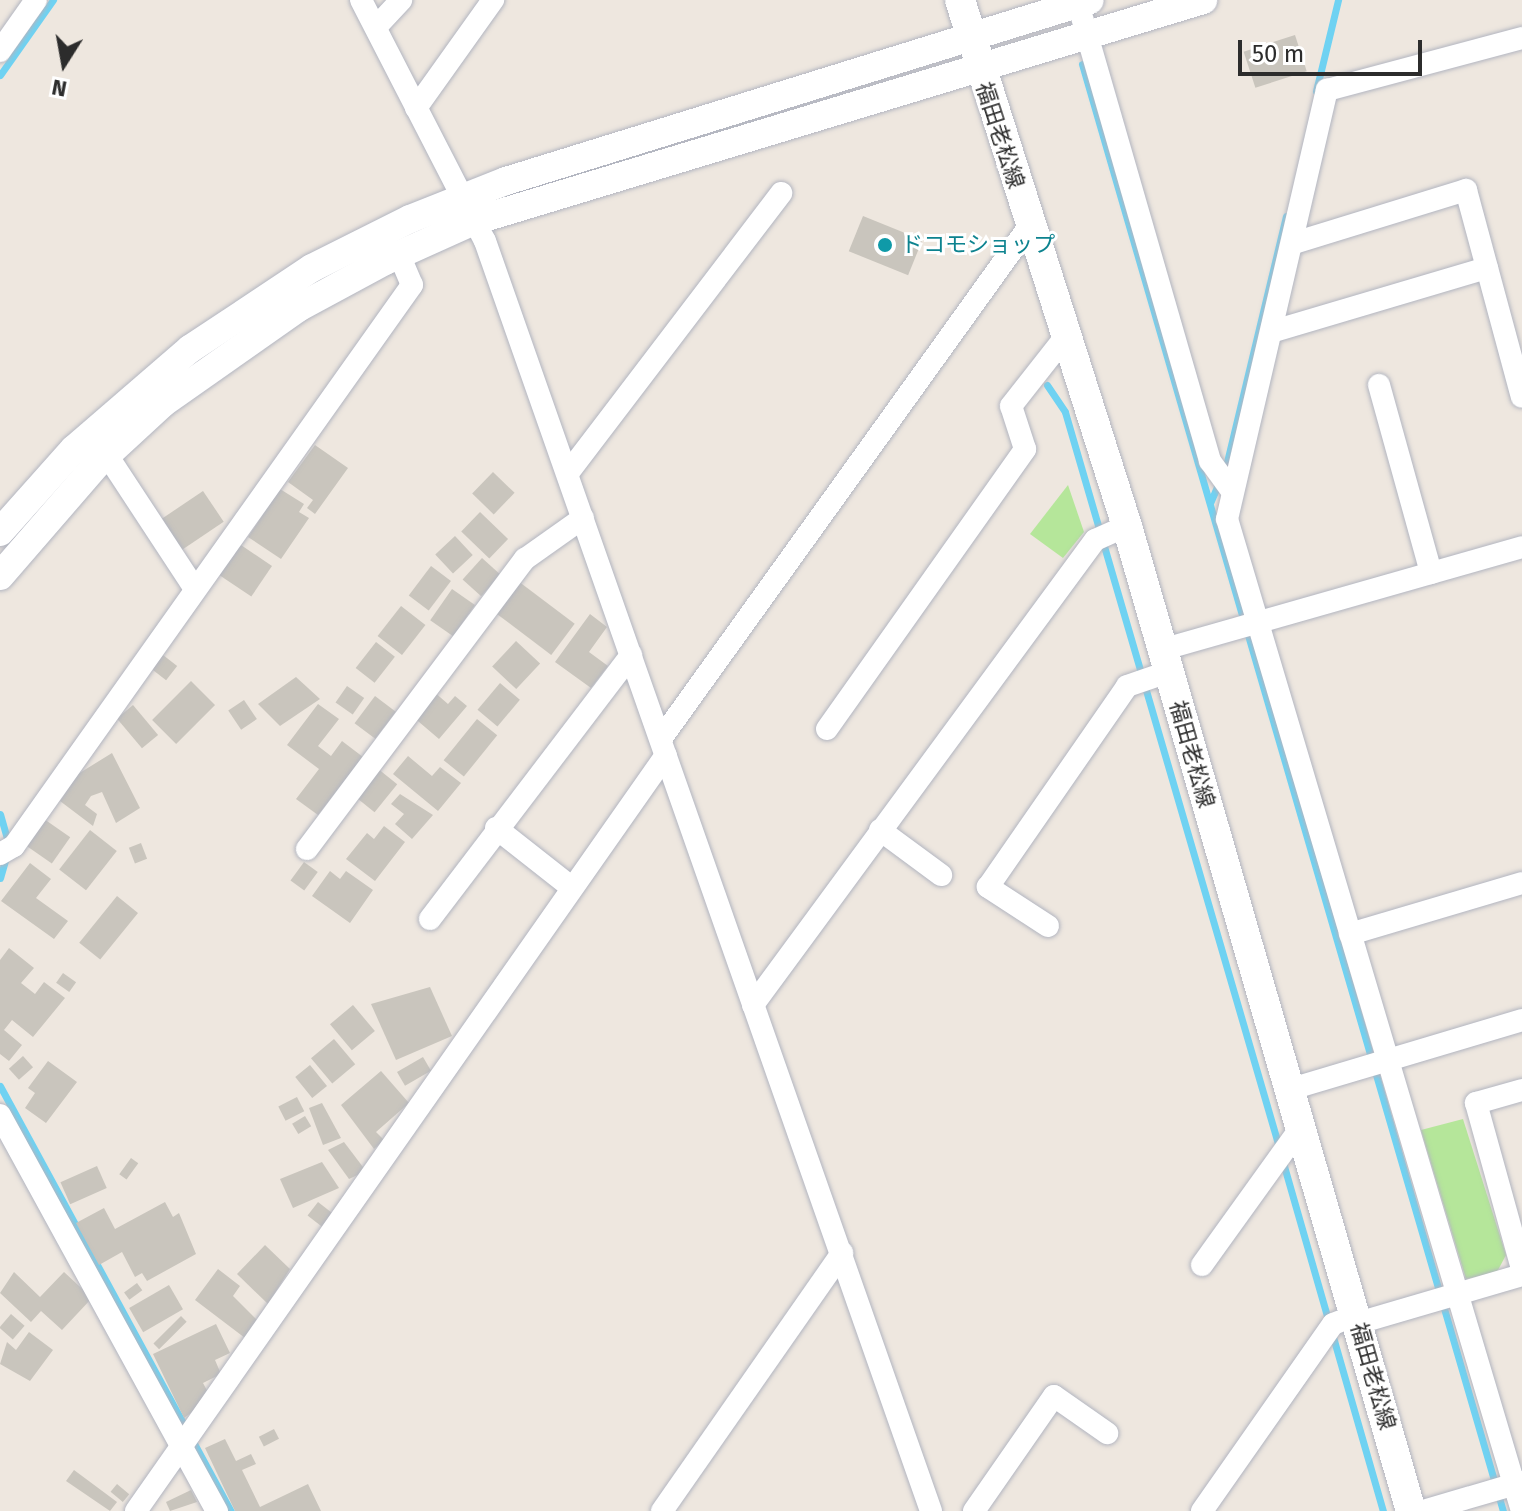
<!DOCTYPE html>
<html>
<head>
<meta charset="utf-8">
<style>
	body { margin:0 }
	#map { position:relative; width:1522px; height:1511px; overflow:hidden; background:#eee7df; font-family:"Fira Sans","Noto Sans JP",sans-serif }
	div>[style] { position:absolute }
	.green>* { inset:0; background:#b5e69a }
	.stream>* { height:7px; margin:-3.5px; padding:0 3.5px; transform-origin:3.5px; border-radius:3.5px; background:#6fd2f2 }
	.building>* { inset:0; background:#c9c5bd; transform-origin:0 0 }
	.roads { filter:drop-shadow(0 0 2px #b2b5c0) drop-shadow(0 0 2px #b2b5c0) }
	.minor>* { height:22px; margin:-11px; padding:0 11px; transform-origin:11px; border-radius:11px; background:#fff }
	.tertiary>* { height:28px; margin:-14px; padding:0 14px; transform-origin:14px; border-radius:14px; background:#fff }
	.secondary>* { height:30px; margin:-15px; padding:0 15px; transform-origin:15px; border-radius:15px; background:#fff }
	.dots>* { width:22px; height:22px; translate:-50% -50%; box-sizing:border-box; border:4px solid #fff; border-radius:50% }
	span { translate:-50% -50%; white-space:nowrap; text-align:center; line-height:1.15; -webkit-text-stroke:6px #fff; paint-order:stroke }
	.street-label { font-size:22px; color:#2c2c2c }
	.culture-label { font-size:22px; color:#0d838f }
	.left { translate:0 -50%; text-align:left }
	.north { position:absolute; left:24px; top:24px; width:80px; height:80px; -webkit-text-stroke:6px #fff; paint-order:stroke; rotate:191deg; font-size:22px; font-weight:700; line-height:32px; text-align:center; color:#2c2c2c }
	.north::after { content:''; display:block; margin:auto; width:28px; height:36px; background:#2c2c2c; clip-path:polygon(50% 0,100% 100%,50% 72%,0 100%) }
	.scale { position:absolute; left:1238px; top:40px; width:184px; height:36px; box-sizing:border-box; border:4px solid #2c2c2c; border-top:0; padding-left:10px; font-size:24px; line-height:28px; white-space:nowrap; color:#2c2c2c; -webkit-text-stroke:6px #fff; paint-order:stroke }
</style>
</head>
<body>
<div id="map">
	<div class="green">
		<div style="clip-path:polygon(1068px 485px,1084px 532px,1063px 558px,1030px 534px)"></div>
		<div style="clip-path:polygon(1463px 1119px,1506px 1255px,1497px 1272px,1466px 1279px,1421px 1130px)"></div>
	</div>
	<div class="stream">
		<div style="left:1082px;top:64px;width:574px;rotate:73.81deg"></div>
		<div style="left:0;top:75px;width:92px;rotate:-54.8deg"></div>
		<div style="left:1316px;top:91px;width:94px;rotate:-76.4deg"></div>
		<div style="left:1047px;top:385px;width:32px;rotate:56deg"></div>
		<div style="left:1065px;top:412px;width:766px;rotate:73.77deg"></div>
		<div style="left:1210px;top:503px;width:40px;rotate:-66.6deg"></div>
		<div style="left:1226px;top:466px;width:257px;rotate:-76.5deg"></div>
		<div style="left:1248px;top:635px;width:912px;rotate:73.77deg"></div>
		<div style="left:0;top:814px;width:29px;rotate:74deg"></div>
		<div style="left:0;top:878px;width:25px;rotate:-74deg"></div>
		<div style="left:0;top:1086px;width:484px;rotate:61.5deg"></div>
		<div style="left:1282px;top:1159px;width:366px;rotate:74deg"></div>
	</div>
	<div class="building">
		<div style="left:1295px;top:35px;width:38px;height:54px;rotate:72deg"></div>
		<div style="left:863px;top:216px;width:64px;height:38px;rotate:22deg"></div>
		<div style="clip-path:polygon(315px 445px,348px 468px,315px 514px,307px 508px,313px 500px,288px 482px)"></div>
		<div style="left:493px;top:472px;width:30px;height:30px;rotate:44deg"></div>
		<div style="clip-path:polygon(280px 489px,304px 504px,299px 512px,309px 518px,281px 559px,248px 537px)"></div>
		<div style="left:203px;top:491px;width:37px;height:51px;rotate:56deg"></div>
		<div style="left:480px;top:512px;width:39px;height:27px;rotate:44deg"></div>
		<div style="left:455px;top:536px;width:26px;height:27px;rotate:47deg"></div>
		<div style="left:238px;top:543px;width:41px;height:37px;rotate:34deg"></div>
		<div style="left:482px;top:558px;width:25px;height:29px;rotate:42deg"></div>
		<div style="left:431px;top:566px;width:25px;height:37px;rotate:37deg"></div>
		<div style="left:518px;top:581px;width:71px;height:39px;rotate:37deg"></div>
		<div style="left:452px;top:589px;width:28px;height:38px;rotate:35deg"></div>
		<div style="left:401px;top:606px;width:31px;height:38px;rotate:38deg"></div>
		<div style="clip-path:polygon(590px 614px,607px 627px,589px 652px,608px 666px,591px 688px,555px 662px)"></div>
		<div style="left:516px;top:641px;width:33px;height:35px;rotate:43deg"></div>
		<div style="left:376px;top:642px;width:24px;height:33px;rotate:38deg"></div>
		<div style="left:163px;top:655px;width:18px;height:18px;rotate:38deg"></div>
		<div style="clip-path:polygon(296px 677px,320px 699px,280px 726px,258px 704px)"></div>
		<div style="left:191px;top:681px;width:34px;height:55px;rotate:45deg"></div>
		<div style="left:500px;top:683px;width:26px;height:35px;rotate:40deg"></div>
		<div style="left:347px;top:686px;width:21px;height:20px;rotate:35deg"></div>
		<div style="clip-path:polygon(433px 691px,448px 704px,455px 696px,467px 706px,439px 739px,412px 716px)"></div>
		<div style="left:375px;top:696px;width:26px;height:34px;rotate:37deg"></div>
		<div style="left:244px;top:700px;width:23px;height:19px;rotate:56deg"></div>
		<div style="clip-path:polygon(318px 704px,339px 719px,318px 746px,331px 756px,342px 741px,363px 757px,318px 815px,296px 799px,319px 769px,287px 745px)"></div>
		<div style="left:133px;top:705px;width:39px;height:21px;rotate:50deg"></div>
		<div style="left:477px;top:719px;width:26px;height:53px;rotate:39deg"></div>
		<div style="clip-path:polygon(112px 753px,140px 808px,116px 823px,102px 792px,91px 796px,85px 805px,97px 814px,93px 826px,60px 801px,78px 774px)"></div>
		<div style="clip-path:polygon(408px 756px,432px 776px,440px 767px,461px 783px,438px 811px,393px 774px)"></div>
		<div style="left:377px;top:768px;width:26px;height:36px;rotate:39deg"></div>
		<div style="clip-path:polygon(400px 794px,433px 815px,412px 839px,395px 824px,404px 814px,391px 804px)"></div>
		<div style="left:44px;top:819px;width:32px;height:32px;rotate:35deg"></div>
		<div style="clip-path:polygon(384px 826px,405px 842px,375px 881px,346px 859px,367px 833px,374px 839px)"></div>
		<div style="left:90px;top:830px;width:34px;height:50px;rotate:38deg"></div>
		<div style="left:141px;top:843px;width:17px;height:13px;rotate:69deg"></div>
		<div style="left:304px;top:862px;width:17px;height:23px;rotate:36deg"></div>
		<div style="clip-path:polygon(30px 863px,51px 879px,36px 898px,68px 921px,54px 939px,1px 901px)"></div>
		<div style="clip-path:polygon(330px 871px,340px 879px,346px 871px,373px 890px,350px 923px,312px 896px)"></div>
		<div style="left:117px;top:896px;width:27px;height:60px;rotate:39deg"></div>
		<div style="clip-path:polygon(9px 948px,34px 968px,21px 983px,35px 994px,44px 982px,65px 998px,33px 1037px,12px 1020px,4px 1030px,22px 1045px,9px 1061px,0 1054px,0 960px)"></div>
		<div style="left:63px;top:973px;width:16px;height:12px;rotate:35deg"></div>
		<div style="clip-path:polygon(430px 987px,452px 1036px,396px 1060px,371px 1004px)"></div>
		<div style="left:353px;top:1005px;width:34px;height:30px;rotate:50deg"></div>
		<div style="left:334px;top:1039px;width:33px;height:30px;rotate:50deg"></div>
		<div style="left:23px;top:1056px;width:15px;height:19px;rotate:48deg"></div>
		<div style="left:423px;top:1057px;width:16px;height:30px;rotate:60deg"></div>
		<div style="clip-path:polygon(48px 1061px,77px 1082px,46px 1123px,25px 1108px,35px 1093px,28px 1088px)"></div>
		<div style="left:310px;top:1065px;width:27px;height:19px;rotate:51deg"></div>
		<div style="clip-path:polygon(381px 1071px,409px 1103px,376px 1132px,384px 1140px,374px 1149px,341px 1105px)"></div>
		<div style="left:297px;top:1097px;width:16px;height:21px;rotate:63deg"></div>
		<div style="clip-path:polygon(322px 1103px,341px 1138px,323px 1145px,309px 1108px)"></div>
		<div style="left:305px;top:1116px;width:12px;height:15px;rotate:59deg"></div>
		<div style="clip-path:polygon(344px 1142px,366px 1171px,349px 1179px,328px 1150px)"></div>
		<div style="left:131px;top:1158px;width:9px;height:20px;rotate:36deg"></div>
		<div style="clip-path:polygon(322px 1162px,339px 1188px,293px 1208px,280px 1179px)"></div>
		<div style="left:97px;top:1166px;width:24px;height:40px;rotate:66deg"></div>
		<div style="clip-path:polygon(165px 1202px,173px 1217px,179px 1213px,196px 1254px,147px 1281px,142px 1273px,135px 1277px,122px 1252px,99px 1265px,76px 1223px,104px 1208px,115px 1229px)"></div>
		<div style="left:318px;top:1202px;width:18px;height:17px;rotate:38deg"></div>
		<div style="clip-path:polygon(265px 1245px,290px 1269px,268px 1304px,237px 1274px)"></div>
		<div style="clip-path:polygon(218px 1269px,240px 1286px,233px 1296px,258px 1321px,245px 1338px,195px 1300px)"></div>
		<div style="clip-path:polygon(14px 1272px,40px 1297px,64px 1272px,92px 1298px,62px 1330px,41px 1311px,31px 1322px,0 1293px)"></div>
		<div style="left:137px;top:1283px;width:9px;height:16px;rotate:54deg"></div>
		<div style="left:169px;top:1285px;width:28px;height:46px;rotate:60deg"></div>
		<div style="left:11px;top:1314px;width:18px;height:18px;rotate:41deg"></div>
		<div style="left:181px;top:1316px;width:8px;height:39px;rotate:45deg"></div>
		<div style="clip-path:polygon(216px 1324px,230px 1353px,215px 1360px,221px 1374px,203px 1383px,211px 1398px,184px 1418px,153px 1354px)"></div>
		<div style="clip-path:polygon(29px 1332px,53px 1350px,30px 1381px,0 1364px,7px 1342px,16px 1350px)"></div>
		<div style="left:274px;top:1429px;width:11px;height:17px;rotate:63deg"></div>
		<div style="clip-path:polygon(225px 1439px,236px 1461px,251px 1454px,256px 1464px,242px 1470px,260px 1507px,308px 1484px,321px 1511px,235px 1511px,205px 1448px)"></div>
		<div style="clip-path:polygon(74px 1470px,117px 1502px,110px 1511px,66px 1481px)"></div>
		<div style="left:117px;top:1484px;width:16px;height:10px;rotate:40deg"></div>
		<div style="clip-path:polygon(191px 1490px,197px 1502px,170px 1511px,166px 1502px)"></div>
	</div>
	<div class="roads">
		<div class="minor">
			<div style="left:361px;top:0;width:271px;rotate:62.8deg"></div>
			<div style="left:485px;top:241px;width:1346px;rotate:70.65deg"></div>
			<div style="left:1077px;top:0;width:480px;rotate:73.9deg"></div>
			<div style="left:1210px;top:461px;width:37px;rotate:54deg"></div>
			<div style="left:376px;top:27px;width:37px;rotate:-47deg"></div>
			<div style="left:0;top:51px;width:62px;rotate:-54.8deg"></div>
			<div style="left:416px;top:108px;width:133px;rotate:-54.5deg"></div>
			<div style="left:1294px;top:243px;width:180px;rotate:-17.1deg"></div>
			<div style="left:1466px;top:190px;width:214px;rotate:74.9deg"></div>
			<div style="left:1274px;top:331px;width:222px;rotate:-16.5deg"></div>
			<div style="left:1379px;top:385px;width:195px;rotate:74.5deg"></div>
			<div style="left:107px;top:455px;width:160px;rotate:56.7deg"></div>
			<div style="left:568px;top:473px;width:352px;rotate:-52.7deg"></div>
			<div style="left:1161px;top:650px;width:375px;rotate:-15.9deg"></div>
			<div style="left:827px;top:729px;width:343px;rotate:-54.7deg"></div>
			<div style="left:1025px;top:449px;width:45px;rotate:-108deg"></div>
			<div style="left:1011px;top:406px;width:89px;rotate:-51.8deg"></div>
			<div style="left:663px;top:736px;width:629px;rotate:-54.31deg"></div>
			<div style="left:496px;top:828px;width:95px;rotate:38.2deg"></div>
			<div style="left:880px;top:830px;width:76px;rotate:36.4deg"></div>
			<div style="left:307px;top:849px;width:363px;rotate:-53.1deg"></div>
			<div style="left:525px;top:559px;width:71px;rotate:-35.3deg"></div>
			<div style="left:0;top:854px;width:16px;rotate:-30deg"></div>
			<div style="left:14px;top:846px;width:688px;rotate:-54.65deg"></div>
			<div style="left:412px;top:285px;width:34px;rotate:-113deg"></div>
			<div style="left:430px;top:919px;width:332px;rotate:-52.7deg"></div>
			<div style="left:1048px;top:926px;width:72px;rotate:-147deg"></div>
			<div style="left:988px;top:887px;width:244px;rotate:-55.3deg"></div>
			<div style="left:1127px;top:686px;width:43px;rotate:-18.9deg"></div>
			<div style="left:1350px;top:934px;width:179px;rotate:-16.5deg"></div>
			<div style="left:753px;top:1005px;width:577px;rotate:-53.67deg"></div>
			<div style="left:1095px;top:540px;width:35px;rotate:-24deg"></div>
			<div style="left:1291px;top:1089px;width:241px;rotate:-16.6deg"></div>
			<div style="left:1522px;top:1090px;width:48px;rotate:164.2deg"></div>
			<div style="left:1476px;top:1103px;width:172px;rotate:74.5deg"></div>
			<div style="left:0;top:1115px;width:452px;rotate:61.3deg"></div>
			<div style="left:1202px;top:1265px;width:171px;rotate:-54.3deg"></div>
			<div style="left:1358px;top:1323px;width:171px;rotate:-16.3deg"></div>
			<div style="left:136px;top:1511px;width:923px;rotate:-54.97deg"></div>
			<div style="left:662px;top:1511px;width:315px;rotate:-55.1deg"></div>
			<div style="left:974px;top:1511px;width:140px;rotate:-55.2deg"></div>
			<div style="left:1054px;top:1396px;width:65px;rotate:34.9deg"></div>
			<div style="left:1202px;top:1511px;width:228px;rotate:-55deg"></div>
			<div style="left:1333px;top:1324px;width:25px;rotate:-21deg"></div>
			<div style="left:1423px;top:1511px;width:103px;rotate:-16.3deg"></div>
			<div style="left:1522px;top:1511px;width:1035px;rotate:-106.56deg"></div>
			<div style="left:1227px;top:519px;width:441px;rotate:-76.9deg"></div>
			<div style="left:1327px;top:90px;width:202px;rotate:-14.9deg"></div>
		</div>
		<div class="tertiary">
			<div style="left:0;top:532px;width:111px;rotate:-48.3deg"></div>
			<div style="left:74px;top:449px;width:153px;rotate:-40.8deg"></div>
			<div style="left:190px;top:349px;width:146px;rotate:-33.6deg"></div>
			<div style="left:312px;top:268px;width:110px;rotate:-26.6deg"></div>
			<div style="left:410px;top:219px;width:103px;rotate:-21.6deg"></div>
			<div style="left:506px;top:181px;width:611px;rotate:-17.22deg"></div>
			<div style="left:0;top:576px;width:148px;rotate:-49.1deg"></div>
			<div style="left:97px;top:464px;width:90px;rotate:-42.7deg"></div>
			<div style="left:163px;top:403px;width:165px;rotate:-35.1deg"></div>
			<div style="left:298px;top:308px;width:99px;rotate:-28.4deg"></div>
			<div style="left:385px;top:261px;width:98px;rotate:-24.2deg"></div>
			<div style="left:474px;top:221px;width:762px;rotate:-16.86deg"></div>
		</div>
		<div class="secondary">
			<div style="left:960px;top:0;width:552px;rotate:72.39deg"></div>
			<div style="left:1127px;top:526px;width:1025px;rotate:73.92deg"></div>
		</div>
	</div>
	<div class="dots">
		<div style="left:885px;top:245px;background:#0f9aa8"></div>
	</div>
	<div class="street-label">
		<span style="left:1000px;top:135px;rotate:72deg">福田老松線</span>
		<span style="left:1192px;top:754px;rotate:74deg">福田老松線</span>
		<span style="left:1373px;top:1376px;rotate:74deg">福田老松線</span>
	</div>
	<div class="culture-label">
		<span class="left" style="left:901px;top:245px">ドコモショップ</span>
	</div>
	<div class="north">N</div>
	<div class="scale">50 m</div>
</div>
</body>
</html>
